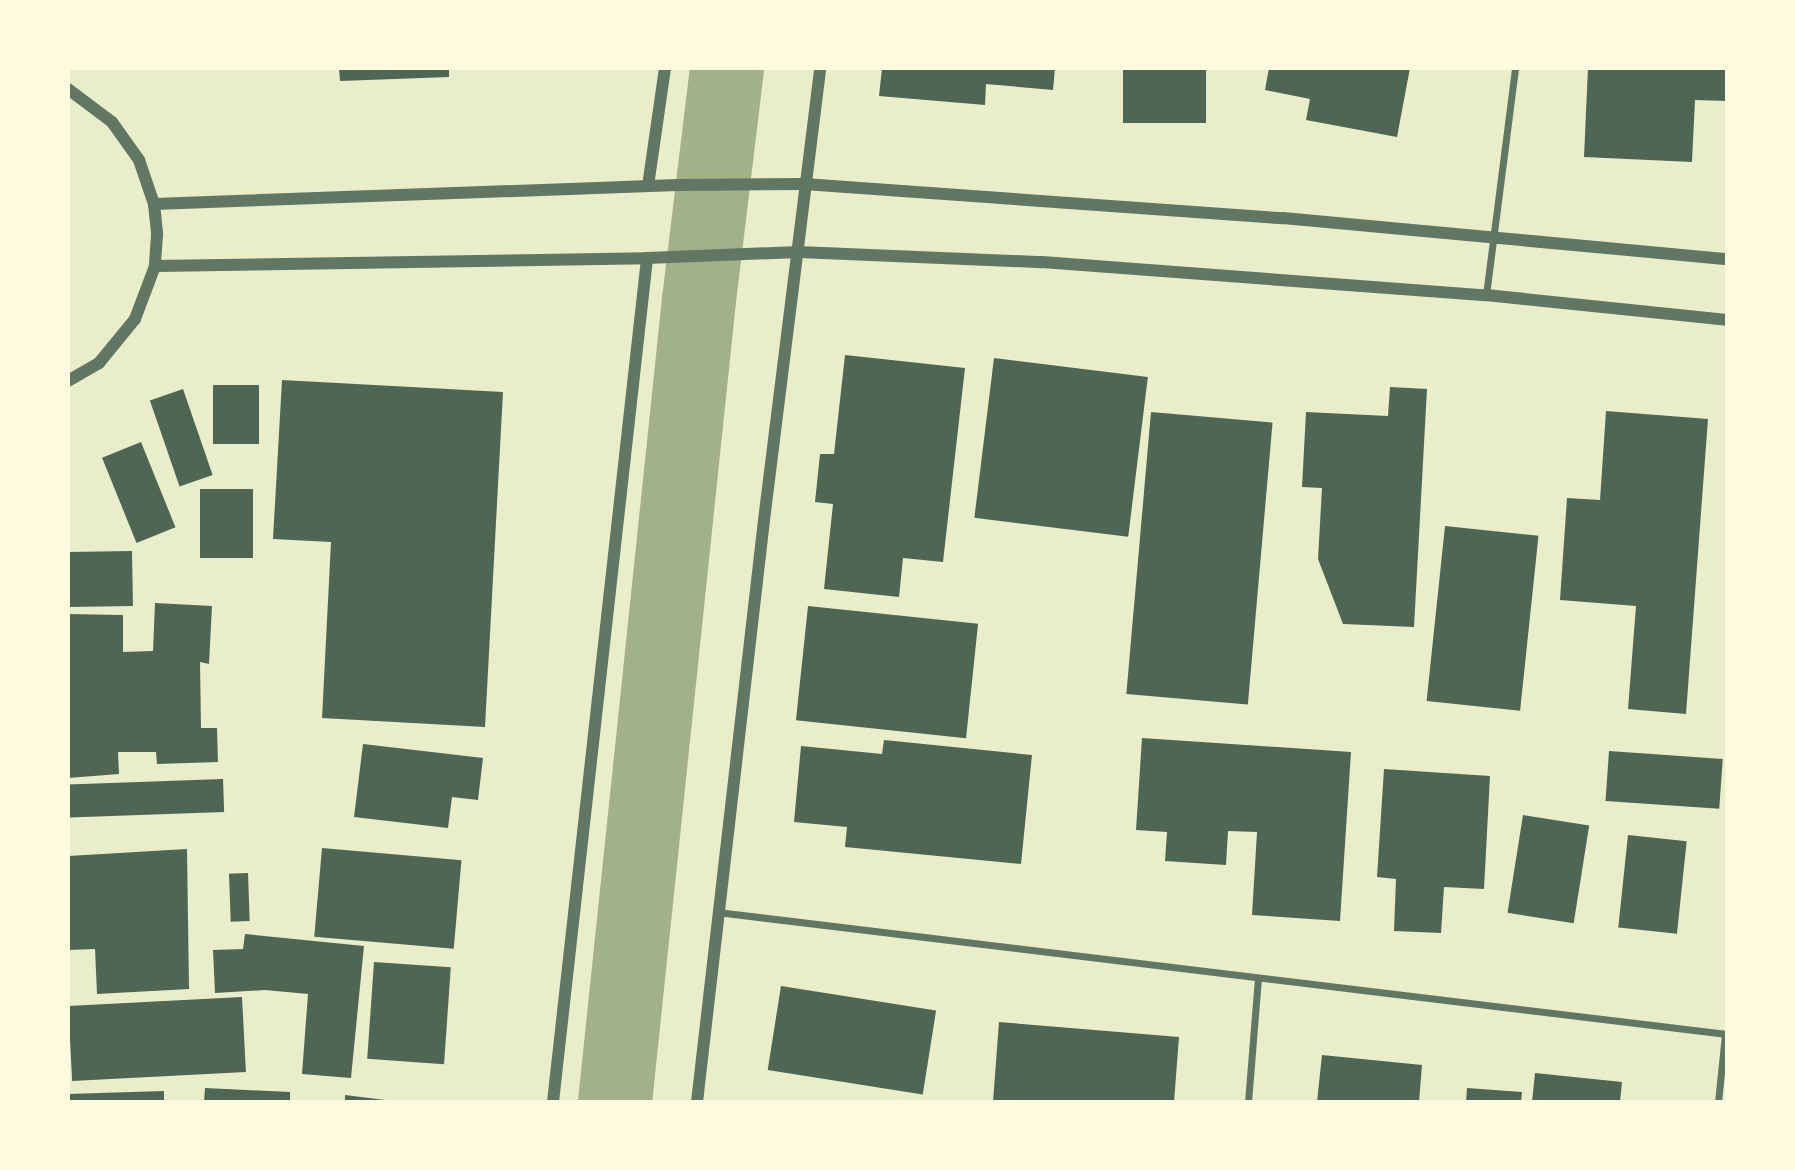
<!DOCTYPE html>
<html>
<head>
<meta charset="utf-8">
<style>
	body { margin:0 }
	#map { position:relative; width:1795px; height:1170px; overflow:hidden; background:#e9edc9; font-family:"DM Sans",sans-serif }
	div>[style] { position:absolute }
	.river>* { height:74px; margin:-37px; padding:0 37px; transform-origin:37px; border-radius:37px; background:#a3b18a }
	.building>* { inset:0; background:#4f6655; transform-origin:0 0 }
	.minor>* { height:7px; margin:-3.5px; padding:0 3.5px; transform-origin:3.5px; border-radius:3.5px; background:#617663 }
	.tertiary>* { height:12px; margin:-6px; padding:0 6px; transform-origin:6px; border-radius:6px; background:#617663 }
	span { translate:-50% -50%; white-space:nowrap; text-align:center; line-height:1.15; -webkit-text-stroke:5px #fefae0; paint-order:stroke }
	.frame { position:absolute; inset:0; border:70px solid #fefae0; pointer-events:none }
</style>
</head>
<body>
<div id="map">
	<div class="river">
		<div style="left:615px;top:1102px;width:806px;rotate:-84.02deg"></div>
		<div style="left:699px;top:300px;width:234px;rotate:-83.1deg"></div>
	</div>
	<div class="building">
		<div style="clip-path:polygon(339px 68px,449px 68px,449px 77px,340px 81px)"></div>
		<div style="clip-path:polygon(882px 68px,1055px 68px,1053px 90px,986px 84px,985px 105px,879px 96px)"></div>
		<div style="left:1123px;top:68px;width:83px;height:55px"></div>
		<div style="clip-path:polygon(1269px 68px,1410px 68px,1397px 137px,1306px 120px,1310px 99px,1265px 90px)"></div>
		<div style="clip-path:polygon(1588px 68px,1727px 68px,1727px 101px,1695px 100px,1692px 162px,1584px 157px)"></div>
		<div style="clip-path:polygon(845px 355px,965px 368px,943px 562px,903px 558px,899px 597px,824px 589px,833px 504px,815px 502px,820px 454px,834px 454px)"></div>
		<div style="left:994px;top:358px;width:155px;height:161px;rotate:7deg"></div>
		<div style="clip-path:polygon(282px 380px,503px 392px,485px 727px,322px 718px,331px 542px,273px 539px)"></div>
		<div style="left:213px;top:385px;width:46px;height:59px"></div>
		<div style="clip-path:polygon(1390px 387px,1427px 389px,1414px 627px,1343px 624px,1318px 559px,1322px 488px,1302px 487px,1306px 412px,1388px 416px)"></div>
		<div style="left:183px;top:389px;width:91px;height:35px;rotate:71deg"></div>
		<div style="clip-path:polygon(1606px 411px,1708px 419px,1686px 714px,1628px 709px,1636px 606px,1560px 600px,1567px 498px,1600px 500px)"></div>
		<div style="left:1151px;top:412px;width:122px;height:283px;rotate:5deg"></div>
		<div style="left:141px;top:442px;width:92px;height:42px;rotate:68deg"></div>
		<div style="left:200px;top:489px;width:53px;height:69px"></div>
		<div style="left:1445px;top:526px;width:94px;height:176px;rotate:6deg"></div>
		<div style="left:132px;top:551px;width:55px;height:64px;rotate:89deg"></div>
		<div style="clip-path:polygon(155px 603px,212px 606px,209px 664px,200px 662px,201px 728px,217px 728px,218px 762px,157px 764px,156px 752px,118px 752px,119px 774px,68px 778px,68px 614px,123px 615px,123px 652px,153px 651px)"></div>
		<div style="left:808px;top:606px;width:171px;height:115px;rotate:6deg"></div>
		<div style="clip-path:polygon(1142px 738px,1351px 752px,1340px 921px,1252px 915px,1257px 832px,1228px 831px,1226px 865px,1165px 861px,1167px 832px,1136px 830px)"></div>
		<div style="clip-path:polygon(884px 740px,1032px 755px,1021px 864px,845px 847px,847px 827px,794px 822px,801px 746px,882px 754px)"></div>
		<div style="clip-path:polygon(363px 744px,483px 758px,478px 800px,452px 797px,448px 828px,354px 817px)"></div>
		<div style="left:1609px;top:751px;width:114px;height:50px;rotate:4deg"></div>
		<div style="clip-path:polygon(1384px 769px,1490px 776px,1484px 889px,1444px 887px,1441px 933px,1394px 931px,1396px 879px,1377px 877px)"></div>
		<div style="left:223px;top:779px;width:33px;height:155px;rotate:88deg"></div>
		<div style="left:1523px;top:815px;width:67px;height:99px;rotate:9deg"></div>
		<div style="left:1628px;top:835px;width:59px;height:93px;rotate:6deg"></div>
		<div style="left:322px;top:848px;width:140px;height:89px;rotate:5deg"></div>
		<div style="clip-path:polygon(187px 849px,189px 989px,97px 994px,95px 949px,68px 950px,68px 856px)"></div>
		<div style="left:248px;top:873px;width:48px;height:19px;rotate:88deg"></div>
		<div style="clip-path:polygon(245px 934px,364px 946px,351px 1078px,302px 1074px,308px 994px,265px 990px,215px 993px,213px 950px,243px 949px)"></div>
		<div style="left:374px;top:962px;width:77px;height:97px;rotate:4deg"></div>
		<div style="left:781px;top:986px;width:157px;height:85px;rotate:9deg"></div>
		<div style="left:242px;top:997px;width:75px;height:174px;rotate:87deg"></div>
		<div style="clip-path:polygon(999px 1022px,1179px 1037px,1174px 1102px,993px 1102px)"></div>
		<div style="clip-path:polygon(1322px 1055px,1422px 1065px,1419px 1102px,1317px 1102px)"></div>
		<div style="clip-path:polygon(1535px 1073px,1622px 1082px,1620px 1102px,1532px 1102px)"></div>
		<div style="clip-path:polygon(205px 1088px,290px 1092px,290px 1102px,204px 1102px)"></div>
		<div style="clip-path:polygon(1467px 1088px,1522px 1092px,1521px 1102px,1466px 1102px)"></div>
		<div style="clip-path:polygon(164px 1091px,164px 1102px,68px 1102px,68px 1094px)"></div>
		<div style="clip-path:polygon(345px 1095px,385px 1100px,385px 1102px,345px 1102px)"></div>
	</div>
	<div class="minor">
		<div style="left:1486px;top:295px;width:229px;rotate:-82.7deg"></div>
		<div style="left:717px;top:912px;width:1017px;rotate:6.89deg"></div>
		<div style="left:1248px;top:1102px;width:124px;rotate:-85.4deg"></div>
		<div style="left:1718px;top:1102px;width:68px;rotate:-84.1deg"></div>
	</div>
	<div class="tertiary">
		<div style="left:68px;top:89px;width:55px;rotate:36.9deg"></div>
		<div style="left:112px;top:122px;width:47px;rotate:54.6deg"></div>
		<div style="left:139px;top:160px;width:46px;rotate:71.2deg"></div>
		<div style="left:154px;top:204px;width:31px;rotate:84deg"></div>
		<div style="left:157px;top:235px;width:31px;rotate:94deg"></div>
		<div style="left:155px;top:266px;width:57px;rotate:110.7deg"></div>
		<div style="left:135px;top:319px;width:57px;rotate:129.3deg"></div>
		<div style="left:99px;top:363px;width:36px;rotate:150deg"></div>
		<div style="left:648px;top:186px;width:119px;rotate:-81.8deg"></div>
		<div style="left:154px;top:204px;width:524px;rotate:-2.08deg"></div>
		<div style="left:678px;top:185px;width:126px;rotate:-0.5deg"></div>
		<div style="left:804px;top:184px;width:480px;rotate:4.1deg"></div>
		<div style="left:1283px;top:218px;width:446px;rotate:5.3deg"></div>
		<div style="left:155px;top:266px;width:492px;rotate:-0.9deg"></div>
		<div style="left:647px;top:258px;width:152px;rotate:-2.3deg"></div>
		<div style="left:799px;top:252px;width:243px;rotate:2.4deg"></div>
		<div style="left:1042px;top:262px;width:445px;rotate:4.3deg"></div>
		<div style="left:1486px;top:295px;width:242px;rotate:5.9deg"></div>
		<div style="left:553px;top:1102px;width:849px;rotate:-83.64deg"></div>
		<div style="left:697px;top:1102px;width:586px;rotate:-83.43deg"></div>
		<div style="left:764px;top:520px;width:455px;rotate:-82.9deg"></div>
	</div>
	<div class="frame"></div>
</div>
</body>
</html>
